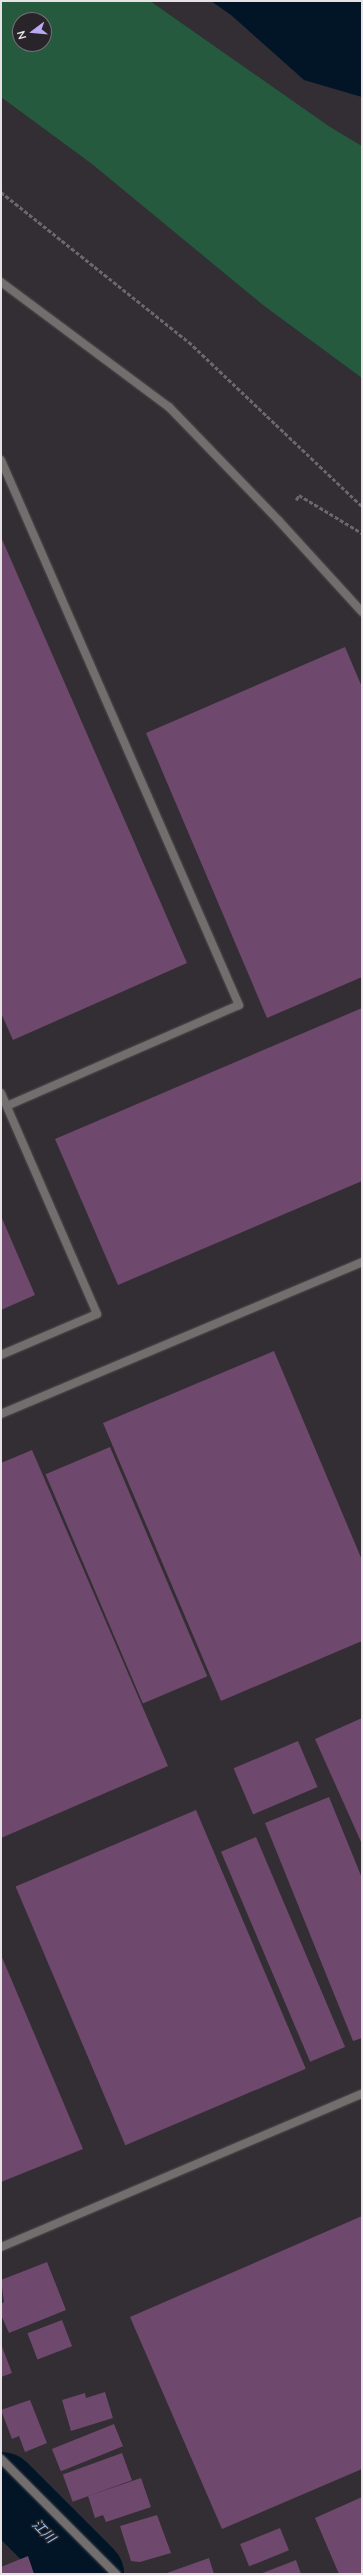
<!DOCTYPE html>
<html>
<head>
<meta charset="utf-8">
<style>
	body { margin:0 }
	#map { position:relative; width:363px; height:2575px; overflow:hidden; background:#332e33; font-family:Mulish,"Noto Sans JP",sans-serif }
	div>[style] { position:absolute }
	.green>* { inset:0; background:#255a3f }
	.water>* { inset:0; background:#011526 }
	.river>* { height:73px; margin:-36.5px; padding:0 36.5px; transform-origin:36.5px; border-radius:36.5px; background:#011526 }
	.building>* { inset:0; background:#6f486d; transform-origin:0 0 }
	.path>* { height:2.5px; margin-top:-1.25px; transform-origin:0; background:repeating-linear-gradient(90deg,#6c676b 0 4px,transparent 0 6px) }
	.roads { filter:drop-shadow(0 0 1px #504b4f) drop-shadow(0 0 1px #504b4f) }
	.service>* { height:8px; margin:-4px; padding:0 4px; transform-origin:4px; border-radius:4px; background:#726e6d }
	.minor>* { height:8px; margin:-4px; padding:0 4px; transform-origin:4px; border-radius:4px; background:#726e6d }
	.tertiary>* { height:8px; margin:-4px; padding:0 4px; transform-origin:4px; border-radius:4px; background:#726e6d }
	span { translate:-50% -50%; white-space:nowrap; text-align:center; line-height:1.15; -webkit-text-stroke:3px #292429; paint-order:stroke }
	.water-label { font-size:13px; color:#95c9f7; font-style:italic }
	.frame { position:absolute; inset:0; border:2px solid #e6e2e5; pointer-events:none }
	.north { position:absolute; left:12px; top:12px; width:40px; height:40px; box-sizing:border-box; background:#292429; border:1px solid #757074; border-radius:50%; rotate:254deg; font-size:11px; font-weight:700; line-height:16px; text-align:center; color:#e6e2e5 }
	.north::after { content:''; display:block; margin:auto; width:14px; height:18px; background:#baaaf6; clip-path:polygon(50% 0,100% 100%,50% 72%,0 100%) }
</style>
</head>
<body>
<div id="map">
	<div class="green">
		<div style="clip-path:polygon(evenodd,1px 1px,150px 1px,330px 127px,362px 146px,362px 378px,263px 305px,92px 164px,1px 97px,1px 1px,20px 20px,44px 20px,44px 44px,20px 44px,20px 20px)"></div>
	</div>
	<div class="water">
		<div style="clip-path:polygon(211px 1px,362px 1px,362px 97px,304px 80px,231px 15px)"></div>
	</div>
	<div class="river">
		<div style="left:1px;top:2488px;width:122px;rotate:45deg"></div>
	</div>
	<div class="building">
		<div style="clip-path:polygon(1px 537px,187px 963px,13px 1040px,1px 1013px)"></div>
		<div style="clip-path:polygon(345px 647px,362px 687px,362px 977px,267px 1018px,146px 733px)"></div>
		<div style="clip-path:polygon(362px 1008px,362px 1181px,118px 1285px,55px 1139px)"></div>
		<div style="clip-path:polygon(1px 1216px,35px 1295px,1px 1310px)"></div>
		<div style="clip-path:polygon(274px 1351px,362px 1560px,362px 1641px,221px 1701px,103px 1423px)"></div>
		<div style="left:110px;top:1447px;width:249px;height:70px;rotate:67deg"></div>
		<div style="clip-path:polygon(32px 1450px,168px 1766px,1px 1838px,1px 1463px)"></div>
		<div style="clip-path:polygon(362px 1718px,362px 1844px,315px 1739px)"></div>
		<div style="left:298px;top:1741px;width:50px;height:70px;rotate:67deg"></div>
		<div style="clip-path:polygon(329px 1797px,362px 1878px,362px 2038px,353px 2041px,265px 1823px)"></div>
		<div style="left:196px;top:1810px;width:281px;height:196px;rotate:67deg"></div>
		<div style="left:256px;top:1837px;width:228px;height:38px;rotate:67deg"></div>
		<div style="clip-path:polygon(1px 1955px,83px 2149px,1px 2182px)"></div>
		<div style="clip-path:polygon(362px 2216px,362px 2469px,222px 2529px,130px 2317px)"></div>
		<div style="clip-path:polygon(47px 2262px,66px 2310px,9px 2333px,1px 2315px,1px 2304px,4px 2302px,1px 2280px)"></div>
		<div style="left:62px;top:2320px;width:28px;height:37px;rotate:69deg"></div>
		<div style="clip-path:polygon(1px 2344px,12px 2373px,1px 2377px)"></div>
		<div style="clip-path:polygon(105px 2392px,113px 2418px,71px 2431px,62px 2400px,85px 2393px,86px 2398px)"></div>
		<div style="clip-path:polygon(30px 2400px,47px 2443px,25px 2452px,19px 2436px,12px 2439px,1px 2410px)"></div>
		<div style="left:114px;top:2424px;width:24px;height:67px;rotate:68deg"></div>
		<div style="left:122px;top:2453px;width:29px;height:63px;rotate:70deg"></div>
		<div style="clip-path:polygon(141px 2478px,151px 2507px,106px 2522px,103px 2515px,95px 2518px,88px 2496px)"></div>
		<div style="clip-path:polygon(362px 2497px,362px 2574px,339px 2574px,315px 2518px)"></div>
		<div style="clip-path:polygon(157px 2515px,171px 2553px,140px 2562px,131px 2561px,120px 2526px)"></div>
		<div style="left:280px;top:2528px;width:24px;height:43px;rotate:68deg"></div>
		<div style="clip-path:polygon(28px 2556px,34px 2574px,1px 2574px,1px 2567px)"></div>
		<div style="clip-path:polygon(209px 2558px,214px 2574px,164px 2574px)"></div>
		<div style="clip-path:polygon(296px 2560px,301px 2574px,260px 2574px)"></div>
	</div>
	<div class="path">
		<div style="left:1px;top:192px;width:241px;rotate:38.6deg"></div>
		<div style="left:189px;top:342px;width:238px;rotate:43.5deg"></div>
		<div style="left:296px;top:500px;width:6px;rotate:-59deg"></div>
		<div style="left:299px;top:495px;width:74px;rotate:31.1deg"></div>
	</div>
	<div class="roads">
		<div class="service">
			<div style="left:1px;top:460px;width:595px;rotate:66.41deg"></div>
			<div style="left:239px;top:1005px;width:253px;rotate:156.5deg"></div>
			<div style="left:1px;top:1093px;width:241px;rotate:66.5deg"></div>
			<div style="left:97px;top:1314px;width:104px;rotate:156.9deg"></div>
		</div>
		<div class="minor">
			<div style="left:1px;top:1414px;width:392px;rotate:-22.8deg"></div>
			<div style="left:1px;top:2247px;width:392px;rotate:-23deg"></div>
			<div style="left:1px;top:2459px;width:163px;rotate:45deg"></div>
		</div>
		<div class="tertiary">
			<div style="left:1px;top:282px;width:209px;rotate:36.7deg"></div>
			<div style="left:169px;top:407px;width:158px;rotate:46deg"></div>
			<div style="left:279px;top:521px;width:123px;rotate:47.6deg"></div>
		</div>
	</div>
	<div class="water-label">
		<span style="left:44px;top:2531px;rotate:45deg">江川</span>
	</div>
	<div class="frame"></div>
	<div class="north">N</div>
</div>
</body>
</html>
